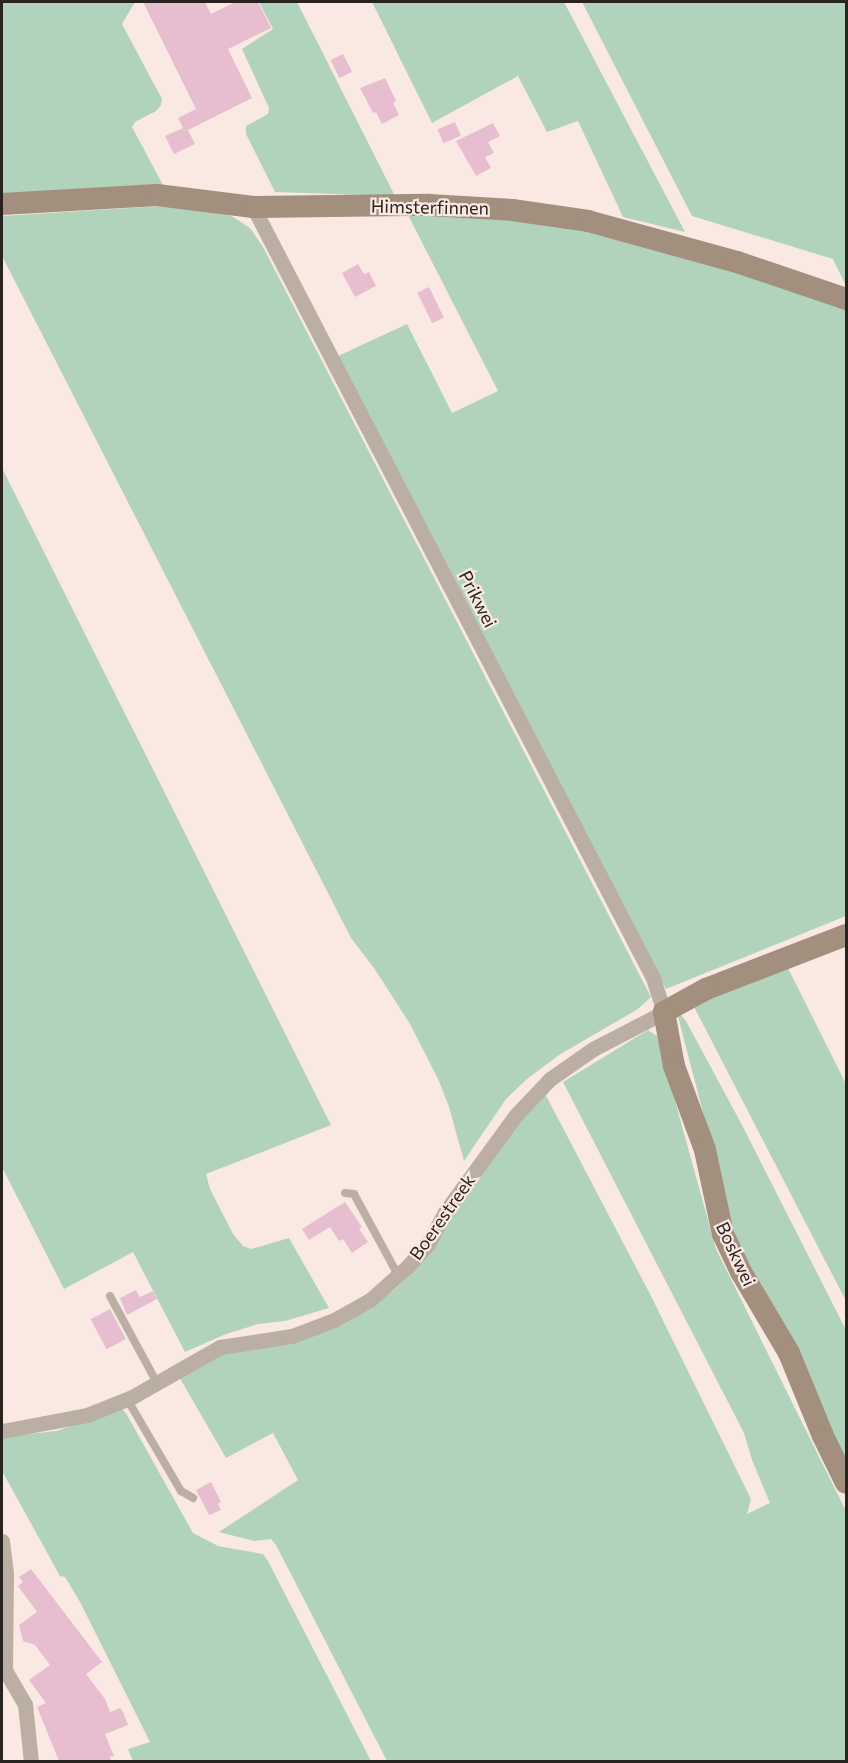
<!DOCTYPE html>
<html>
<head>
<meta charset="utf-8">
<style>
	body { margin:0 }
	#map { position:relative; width:848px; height:1763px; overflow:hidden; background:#fae9e2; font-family:Commissioner,sans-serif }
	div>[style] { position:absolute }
	.green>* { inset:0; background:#b1d3bc }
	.building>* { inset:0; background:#e6becf; transform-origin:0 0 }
	.lane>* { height:8px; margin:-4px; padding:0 4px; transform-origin:4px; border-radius:4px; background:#bbaea2 }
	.street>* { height:15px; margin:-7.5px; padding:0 7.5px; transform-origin:7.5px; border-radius:7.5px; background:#bbaea2 }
	.secondary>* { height:22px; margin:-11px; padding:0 11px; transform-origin:11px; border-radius:11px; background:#a38f7d }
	span { translate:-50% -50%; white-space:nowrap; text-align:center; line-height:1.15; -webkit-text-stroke:4.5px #fae9e2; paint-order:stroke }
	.street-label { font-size:18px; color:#292320 }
	.frame { position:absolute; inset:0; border:3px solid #292320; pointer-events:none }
</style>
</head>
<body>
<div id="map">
	<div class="green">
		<div style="clip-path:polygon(2px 2px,135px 2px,122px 24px,162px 99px,161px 105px,156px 111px,135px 122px,132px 127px,163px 185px,2px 194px)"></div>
		<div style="clip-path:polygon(259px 2px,297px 2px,395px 196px,275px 192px,246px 134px,246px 126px,268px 114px,269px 108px,242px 49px,273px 29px)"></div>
		<div style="clip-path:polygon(372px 2px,564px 2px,685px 232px,623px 217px,578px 121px,547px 132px,518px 76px,432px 123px)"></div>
		<div style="clip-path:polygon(582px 2px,846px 2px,846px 286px,833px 259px,692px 216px)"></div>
		<div style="clip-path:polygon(176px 205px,217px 210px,233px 217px,250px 228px,263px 247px,651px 997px,638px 1009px,559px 1055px,527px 1079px,506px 1099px,464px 1161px,449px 1107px,439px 1081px,410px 1024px,374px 968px,351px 938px,2px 256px,2px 216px)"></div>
		<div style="clip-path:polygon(407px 213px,474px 214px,603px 233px,846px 306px,846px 916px,666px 989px,336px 357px,407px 324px,452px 413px,498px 391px)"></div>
		<div style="clip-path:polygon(2px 468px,331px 1125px,206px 1174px,210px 1189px,233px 1234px,243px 1246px,251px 1249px,289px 1238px,329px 1308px,285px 1321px,258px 1324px,226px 1334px,185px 1352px,133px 1252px,64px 1289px,2px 1167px)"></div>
		<div style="clip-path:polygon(787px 966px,846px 1084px,846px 1301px,692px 1003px)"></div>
		<div style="clip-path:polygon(676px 1009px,686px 1021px,742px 1125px,846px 1330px,846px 1464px,737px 1242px)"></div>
		<div style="clip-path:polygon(648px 1030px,657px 1036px,716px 1249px,846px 1511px,846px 1761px,387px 1761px,276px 1545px,271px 1539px,254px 1541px,219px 1532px,298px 1480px,273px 1433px,226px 1458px,178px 1375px,227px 1349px,375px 1305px,394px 1290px,409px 1276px,542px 1088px,650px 1294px,751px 1499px,747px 1514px,770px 1503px,752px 1460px,744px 1433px,563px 1082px)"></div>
		<div style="clip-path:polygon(120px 1406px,127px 1415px,193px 1533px,218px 1546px,263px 1554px,268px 1561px,371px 1761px,133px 1761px,128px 1749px,150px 1742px,80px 1602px,65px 1577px,60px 1576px,2px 1471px,2px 1437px,56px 1431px,104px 1415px)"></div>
	</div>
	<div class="building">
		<div style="clip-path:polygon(143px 2px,205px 2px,211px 14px,235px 2px,258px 2px,271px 28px,228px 49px,252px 98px,188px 130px,195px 144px,174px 154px,165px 136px,183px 128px,178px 118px,196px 109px)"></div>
		<div style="left:343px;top:54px;width:20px;height:14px;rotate:63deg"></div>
		<div style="clip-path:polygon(385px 78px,396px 101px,393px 103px,399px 115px,382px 124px,376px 112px,373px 113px,360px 88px)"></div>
		<div style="left:455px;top:122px;width:15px;height:19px;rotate:67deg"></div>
		<div style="clip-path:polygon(493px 123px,500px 136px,488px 142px,494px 153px,485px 157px,491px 168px,476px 176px,456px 141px)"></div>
		<div style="clip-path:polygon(358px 264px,364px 274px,369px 272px,376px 286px,355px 297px,342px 273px)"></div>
		<div style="left:429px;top:287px;width:34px;height:13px;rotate:64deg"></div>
		<div style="clip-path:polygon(345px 1202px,362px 1227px,359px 1229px,368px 1242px,352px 1253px,343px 1239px,339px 1241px,330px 1227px,309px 1240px,302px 1229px)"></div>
		<div style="clip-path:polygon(136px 1290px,140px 1297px,153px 1291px,157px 1299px,127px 1315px,120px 1298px)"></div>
		<div style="left:110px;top:1309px;width:34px;height:22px;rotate:62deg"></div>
		<div style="clip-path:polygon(211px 1482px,221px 1502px,218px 1504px,221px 1510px,209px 1515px,196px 1490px)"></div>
		<div style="clip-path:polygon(31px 1569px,102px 1662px,86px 1674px,105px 1699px,110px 1712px,120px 1708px,123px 1712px,128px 1725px,105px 1734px,114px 1756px,110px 1757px,111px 1761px,59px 1761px,37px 1707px,46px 1703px,29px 1680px,50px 1665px,35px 1645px,23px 1641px,19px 1625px,37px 1612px,18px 1586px,23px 1582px,19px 1577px)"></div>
	</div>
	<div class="lane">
		<div style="left:345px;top:1193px;width:9px;rotate:6deg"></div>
		<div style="left:354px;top:1194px;width:92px;rotate:61.5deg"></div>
		<div style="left:110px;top:1296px;width:99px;rotate:61.6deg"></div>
		<div style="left:127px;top:1399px;width:107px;rotate:59.6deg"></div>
		<div style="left:181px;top:1491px;width:14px;rotate:30deg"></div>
	</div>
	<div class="street">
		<div style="left:2px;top:1431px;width:86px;rotate:-10.7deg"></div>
		<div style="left:87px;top:1415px;width:48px;rotate:-21.8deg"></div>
		<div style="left:132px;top:1397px;width:101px;rotate:-29.6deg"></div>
		<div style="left:220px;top:1347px;width:73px;rotate:-8.7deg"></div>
		<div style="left:292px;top:1336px;width:45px;rotate:-20.9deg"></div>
		<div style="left:334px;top:1320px;width:41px;rotate:-29.1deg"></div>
		<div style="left:370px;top:1300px;width:50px;rotate:-41.7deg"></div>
		<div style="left:407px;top:1267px;width:31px;rotate:-48deg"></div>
		<div style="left:428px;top:1244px;width:36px;rotate:-62deg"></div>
		<div style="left:445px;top:1212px;width:119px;rotate:-53.9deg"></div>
		<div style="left:515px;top:1116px;width:51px;rotate:-46.6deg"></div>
		<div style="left:550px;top:1079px;width:52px;rotate:-34.9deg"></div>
		<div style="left:593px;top:1049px;width:80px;rotate:-27.5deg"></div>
		<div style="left:664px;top:1012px;width:38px;rotate:-108deg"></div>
		<div style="left:652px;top:976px;width:866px;rotate:-117.42deg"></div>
		<div style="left:2px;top:1541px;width:32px;rotate:83deg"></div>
		<div style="left:6px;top:1573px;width:97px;rotate:90.6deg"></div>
		<div style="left:5px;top:1670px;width:39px;rotate:60deg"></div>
		<div style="left:25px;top:1704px;width:58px;rotate:84.1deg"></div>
	</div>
	<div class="secondary">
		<div style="left:2px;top:204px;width:155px;rotate:-3.3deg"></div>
		<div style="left:157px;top:195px;width:97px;rotate:7.1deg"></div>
		<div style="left:253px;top:207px;width:176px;rotate:-0.7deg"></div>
		<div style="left:429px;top:205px;width:83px;rotate:3.4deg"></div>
		<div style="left:512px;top:210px;width:77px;rotate:8.2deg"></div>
		<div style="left:588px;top:221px;width:155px;rotate:15.4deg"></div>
		<div style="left:737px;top:262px;width:115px;rotate:18.7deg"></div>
		<div style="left:846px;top:935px;width:150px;rotate:158.9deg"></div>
		<div style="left:706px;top:989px;width:48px;rotate:151.3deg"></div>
		<div style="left:664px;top:1012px;width:55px;rotate:79.5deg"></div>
		<div style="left:674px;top:1066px;width:90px;rotate:69.7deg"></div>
		<div style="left:705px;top:1150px;width:86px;rotate:77.9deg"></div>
		<div style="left:723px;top:1234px;width:42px;rotate:64.7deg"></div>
		<div style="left:741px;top:1272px;width:94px;rotate:59.3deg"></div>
		<div style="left:789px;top:1353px;width:90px;rotate:67.7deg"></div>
		<div style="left:823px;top:1436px;width:52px;rotate:63.9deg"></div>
	</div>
	<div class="street-label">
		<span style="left:430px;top:207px;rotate:1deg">Himsterfinnen</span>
		<span style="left:478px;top:599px;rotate:63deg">Prikwei</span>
		<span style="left:442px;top:1217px;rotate:-55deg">Boerestreek</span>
		<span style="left:736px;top:1254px;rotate:65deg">Boskwei</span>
	</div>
	<div class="frame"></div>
</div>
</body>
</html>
